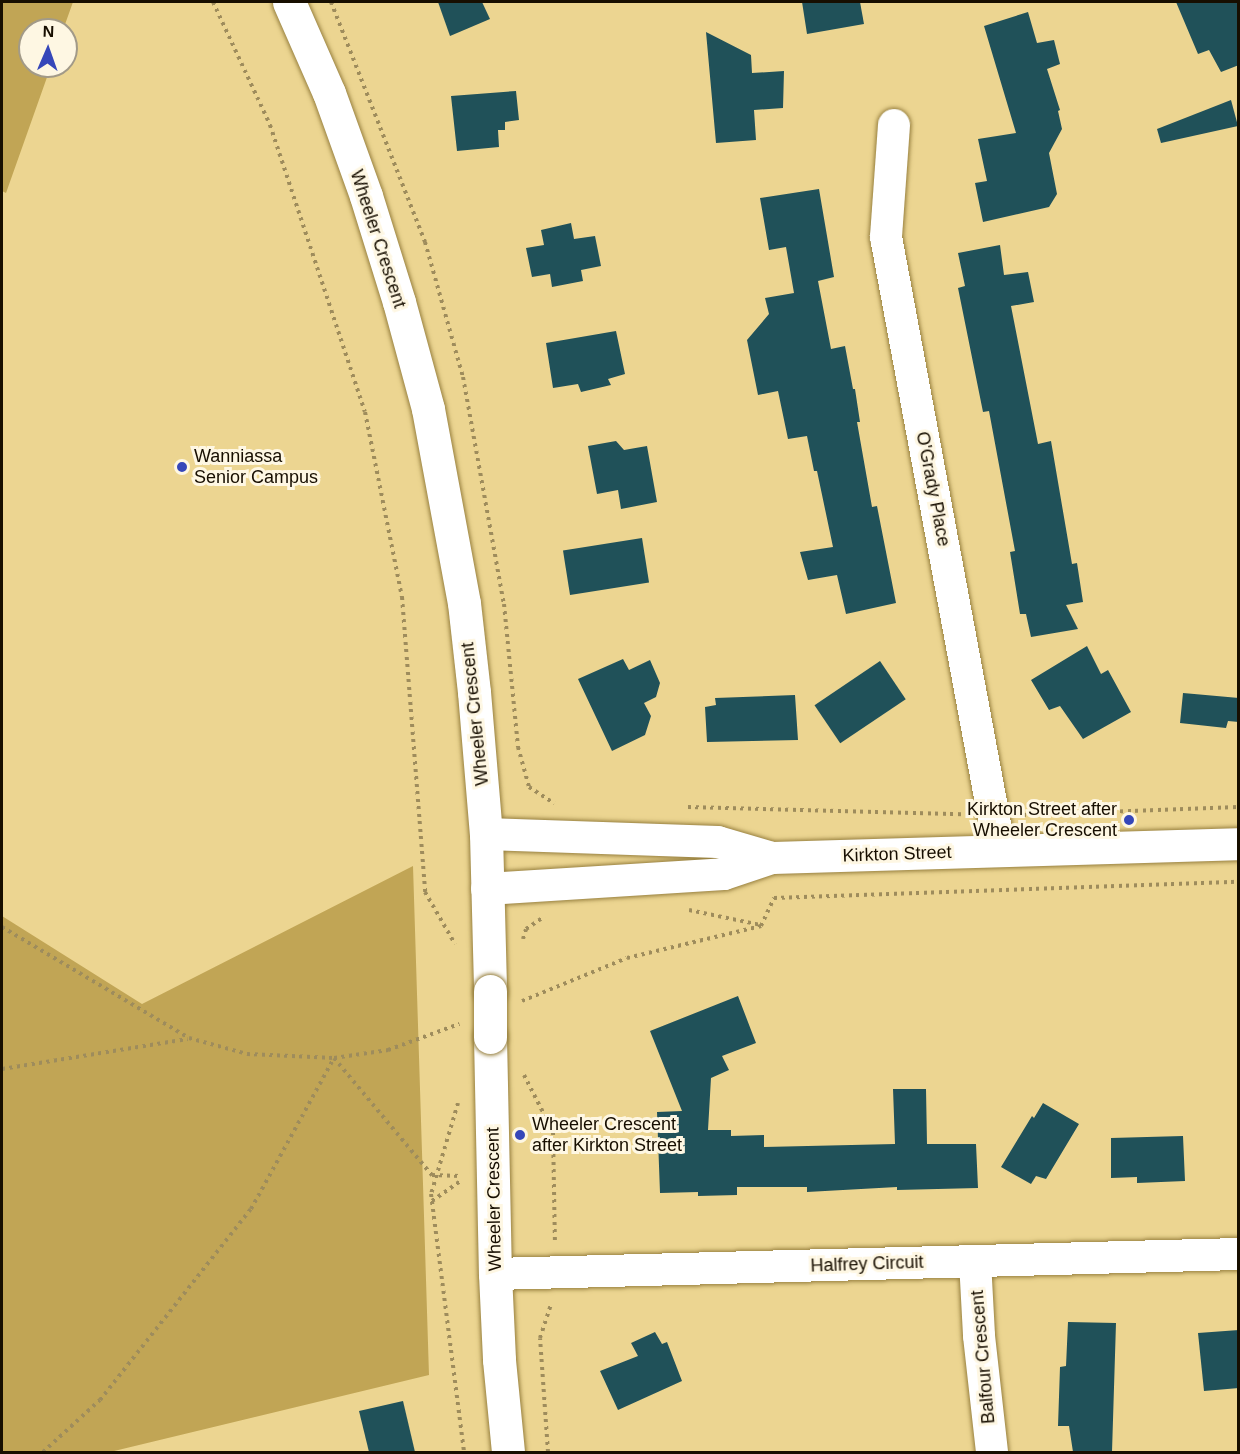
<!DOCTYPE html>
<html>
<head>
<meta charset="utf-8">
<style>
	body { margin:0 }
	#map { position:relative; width:1240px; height:1454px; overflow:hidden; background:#ecd591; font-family:Arial,sans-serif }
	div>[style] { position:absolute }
	.green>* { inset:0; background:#c1a555 }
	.building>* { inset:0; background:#205159; transform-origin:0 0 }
	.path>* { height:4px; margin-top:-2px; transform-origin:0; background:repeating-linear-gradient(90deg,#9e8c5c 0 3px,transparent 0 7.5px) }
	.roads { filter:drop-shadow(0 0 2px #988140) drop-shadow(0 0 2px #988140) }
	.street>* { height:32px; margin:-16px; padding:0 16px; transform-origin:16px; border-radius:16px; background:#fff }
	.secondary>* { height:33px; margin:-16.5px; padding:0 16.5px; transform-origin:16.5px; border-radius:16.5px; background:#fff }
	.bridges { filter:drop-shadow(0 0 2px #988140) drop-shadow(0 0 2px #988140) }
	.secondary-bridge>* { height:33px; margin:-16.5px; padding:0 16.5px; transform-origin:16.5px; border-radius:16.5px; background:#fff }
	.dots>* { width:16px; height:16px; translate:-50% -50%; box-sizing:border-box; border:3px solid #fef7e3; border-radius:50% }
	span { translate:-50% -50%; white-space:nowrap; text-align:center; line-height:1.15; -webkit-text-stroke:6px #fef7e3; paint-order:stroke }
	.street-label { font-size:18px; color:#170e00 }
	.poi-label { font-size:18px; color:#170e00 }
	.left { translate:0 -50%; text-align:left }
	.right { translate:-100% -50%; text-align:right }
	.frame { position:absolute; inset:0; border:3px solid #170e00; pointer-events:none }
	.north { position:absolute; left:18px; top:18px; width:60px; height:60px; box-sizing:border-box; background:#fef7e3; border:2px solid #a29a88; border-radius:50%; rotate:2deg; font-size:16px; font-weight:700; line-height:24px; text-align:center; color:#170e00 }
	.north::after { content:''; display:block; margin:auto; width:21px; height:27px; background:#3647b9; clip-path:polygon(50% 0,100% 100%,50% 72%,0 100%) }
</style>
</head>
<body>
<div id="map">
	<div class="green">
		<div style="clip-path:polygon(2px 2px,73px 2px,63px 30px,30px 30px,30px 66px,51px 66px,6px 193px,2px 191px)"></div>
		<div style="clip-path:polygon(413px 866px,429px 1375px,110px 1452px,2px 1452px,2px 916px,142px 1004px)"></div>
	</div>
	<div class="building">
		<div style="clip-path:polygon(438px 2px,482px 2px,490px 19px,450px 36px)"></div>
		<div style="clip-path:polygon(802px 2px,860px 2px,864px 24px,807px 34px)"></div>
		<div style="clip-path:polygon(1176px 2px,1239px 2px,1239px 65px,1221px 72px,1209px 50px,1198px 54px)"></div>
		<div style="clip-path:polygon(1028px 12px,1037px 43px,1054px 40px,1060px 64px,1047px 69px,1060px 110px,1058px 111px,1062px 129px,1049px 153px,1057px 194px,1049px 207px,983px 222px,975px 183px,987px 181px,978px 139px,1016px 133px,984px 26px)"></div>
		<div style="clip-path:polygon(706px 32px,751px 55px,752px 73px,784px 71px,783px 108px,754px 110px,756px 140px,716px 143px)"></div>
		<div style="clip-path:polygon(516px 91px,519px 120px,505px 122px,505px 130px,498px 130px,499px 147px,457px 151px,451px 96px)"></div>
		<div style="clip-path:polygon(1231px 100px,1238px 126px,1161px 143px,1157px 129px)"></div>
		<div style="clip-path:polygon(819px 189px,834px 277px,818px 281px,831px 349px,845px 346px,853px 389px,855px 389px,860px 422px,857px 422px,872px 507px,877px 506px,896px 603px,846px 614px,837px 575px,808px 580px,800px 552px,833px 547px,817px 471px,814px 471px,807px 436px,788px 439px,778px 391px,758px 395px,747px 340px,769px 314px,765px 298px,794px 293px,786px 247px,769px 250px,760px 198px)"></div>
		<div style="clip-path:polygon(571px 223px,574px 239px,595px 236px,601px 266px,581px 270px,583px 281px,552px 287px,550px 274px,532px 277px,526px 248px,544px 245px,541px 230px)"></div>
		<div style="clip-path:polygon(1000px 245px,1004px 275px,1028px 272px,1034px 302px,1011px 306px,1038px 444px,1051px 441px,1072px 564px,1077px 563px,1083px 602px,1066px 605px,1078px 629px,1031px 637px,1026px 614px,1020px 614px,1010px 552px,1015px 551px,989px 411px,983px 412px,958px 288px,965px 286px,958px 253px)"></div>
		<div style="clip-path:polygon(616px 331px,625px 374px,608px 379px,611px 385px,581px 392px,578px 384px,553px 388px,546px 343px)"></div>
		<div style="clip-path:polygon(616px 441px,624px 450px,647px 446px,657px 502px,621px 509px,618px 490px,597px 494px,588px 446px)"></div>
		<div style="left:642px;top:538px;width:45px;height:80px;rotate:81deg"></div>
		<div style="clip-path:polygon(1087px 646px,1101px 674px,1108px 670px,1131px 712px,1083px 739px,1060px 706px,1049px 710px,1031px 680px)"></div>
		<div style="clip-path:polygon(623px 659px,629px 670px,650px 660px,660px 683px,656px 697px,644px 703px,651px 716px,645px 735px,612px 751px,578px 679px)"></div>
		<div style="left:880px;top:661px;width:46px;height:79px;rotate:56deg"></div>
		<div style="clip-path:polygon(1183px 693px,1239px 698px,1239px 722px,1228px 721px,1226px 728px,1180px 723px)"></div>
		<div style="clip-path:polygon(795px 695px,798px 740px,707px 742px,705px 707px,716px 705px,715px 698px)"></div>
		<div style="clip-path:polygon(738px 996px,756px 1043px,722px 1056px,729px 1070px,711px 1078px,708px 1130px,731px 1130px,731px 1136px,764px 1135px,764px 1147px,895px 1144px,893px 1089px,926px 1089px,927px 1144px,976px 1144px,978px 1188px,897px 1190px,897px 1187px,807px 1192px,807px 1187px,737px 1187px,737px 1195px,698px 1196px,698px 1192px,660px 1193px,657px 1112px,682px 1111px,650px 1031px)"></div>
		<div style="clip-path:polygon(1043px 1103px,1079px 1124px,1046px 1179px,1036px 1176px,1031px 1184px,1001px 1167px,1032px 1116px,1034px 1118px)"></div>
		<div style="clip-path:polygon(1183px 1136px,1185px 1181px,1137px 1183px,1137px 1177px,1111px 1178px,1111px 1138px)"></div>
		<div style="clip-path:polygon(1068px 1322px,1116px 1323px,1112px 1452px,1073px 1452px,1069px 1426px,1058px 1426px,1060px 1367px,1066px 1366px)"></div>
		<div style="clip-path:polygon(1239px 1330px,1239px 1388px,1204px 1391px,1198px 1333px)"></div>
		<div style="clip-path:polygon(655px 1332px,662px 1344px,667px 1342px,682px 1381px,618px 1410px,600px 1371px,638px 1356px,631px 1343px)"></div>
		<div style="clip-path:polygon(403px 1401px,415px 1452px,369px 1452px,359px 1411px)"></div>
	</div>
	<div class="path">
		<div style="left:213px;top:2px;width:136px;rotate:65.1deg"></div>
		<div style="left:270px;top:125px;width:302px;rotate:71.7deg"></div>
		<div style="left:365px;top:412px;width:189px;rotate:78.7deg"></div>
		<div style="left:402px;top:597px;width:296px;rotate:85.5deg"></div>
		<div style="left:425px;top:892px;width:60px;rotate:60deg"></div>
		<div style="left:331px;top:2px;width:258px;rotate:68.6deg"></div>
		<div style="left:425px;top:242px;width:140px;rotate:74.3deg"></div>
		<div style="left:463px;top:377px;width:231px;rotate:79.8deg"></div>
		<div style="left:504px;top:604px;width:144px;rotate:84.4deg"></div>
		<div style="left:518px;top:747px;width:41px;rotate:74.6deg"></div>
		<div style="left:529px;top:787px;width:30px;rotate:33deg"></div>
		<div style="left:688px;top:807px;width:274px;rotate:1.5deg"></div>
		<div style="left:1023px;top:815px;width:215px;rotate:-2.1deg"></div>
		<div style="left:689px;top:910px;width:74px;rotate:11.8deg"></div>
		<div style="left:2px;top:927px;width:217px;rotate:30.7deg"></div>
		<div style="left:189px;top:1038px;width:60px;rotate:15.4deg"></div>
		<div style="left:247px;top:1054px;width:87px;rotate:2.6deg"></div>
		<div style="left:334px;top:1058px;width:55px;rotate:-8.4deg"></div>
		<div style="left:388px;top:1050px;width:76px;rotate:-20.1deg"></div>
		<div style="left:523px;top:939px;width:10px;rotate:-73deg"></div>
		<div style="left:526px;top:929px;width:22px;rotate:-34deg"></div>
		<div style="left:522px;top:1001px;width:113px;rotate:-22.3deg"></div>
		<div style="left:627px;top:958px;width:138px;rotate:-13.4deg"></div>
		<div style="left:761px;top:926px;width:31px;rotate:-65deg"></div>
		<div style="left:774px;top:898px;width:464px;rotate:-2deg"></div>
		<div style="left:2px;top:1069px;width:188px;rotate:-9.2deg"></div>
		<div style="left:524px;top:1075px;width:64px;rotate:63deg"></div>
		<div style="left:553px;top:1132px;width:111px;rotate:89deg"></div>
		<div style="left:458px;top:1103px;width:95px;rotate:106.5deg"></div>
		<div style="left:431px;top:1194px;width:260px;rotate:82.7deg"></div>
		<div style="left:432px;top:1201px;width:35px;rotate:-35deg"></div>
		<div style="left:43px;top:1452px;width:77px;rotate:-42.4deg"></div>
		<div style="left:100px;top:1400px;width:243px;rotate:-51.7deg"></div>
		<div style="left:251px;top:1209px;width:172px;rotate:-61.2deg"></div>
		<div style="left:334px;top:1058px;width:153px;rotate:50.1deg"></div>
		<div style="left:432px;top:1175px;width:28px;rotate:2deg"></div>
		<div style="left:548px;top:1452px;width:114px;rotate:-94deg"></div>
		<div style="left:540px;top:1338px;width:36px;rotate:-72deg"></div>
	</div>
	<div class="roads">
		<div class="street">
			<div style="left:894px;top:125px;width:112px;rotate:94.1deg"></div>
			<div style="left:886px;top:237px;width:624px;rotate:79.48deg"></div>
			<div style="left:486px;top:834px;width:232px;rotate:2deg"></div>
			<div style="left:718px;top:842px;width:56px;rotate:16.5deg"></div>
			<div style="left:487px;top:889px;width:237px;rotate:-3.6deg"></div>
			<div style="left:724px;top:874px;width:51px;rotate:-18.4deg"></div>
			<div style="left:772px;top:858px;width:466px;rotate:-1.7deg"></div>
			<div style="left:975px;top:1261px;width:75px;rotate:86.9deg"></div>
			<div style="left:979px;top:1336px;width:117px;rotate:83.6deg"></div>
			<div style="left:495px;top:1274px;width:743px;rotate:-1.54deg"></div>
		</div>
		<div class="secondary">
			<div style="left:289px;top:2px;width:99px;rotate:66.3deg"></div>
			<div style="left:329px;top:93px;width:109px;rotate:70.2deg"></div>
			<div style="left:366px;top:196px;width:111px;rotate:72.7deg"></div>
			<div style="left:399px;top:302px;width:111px;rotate:74.8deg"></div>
			<div style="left:428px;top:409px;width:197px;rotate:79.5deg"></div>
			<div style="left:464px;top:603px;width:90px;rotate:83.6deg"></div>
			<div style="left:474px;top:692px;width:143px;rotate:85.2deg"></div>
			<div style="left:486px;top:834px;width:157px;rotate:88.5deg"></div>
			<div style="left:490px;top:1037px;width:237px;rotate:88.8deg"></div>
			<div style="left:495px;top:1274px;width:86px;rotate:87.3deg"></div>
			<div style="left:499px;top:1360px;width:92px;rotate:84.4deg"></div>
		</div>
	</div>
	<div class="bridges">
		<div class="secondary-bridge">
			<div style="left:490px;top:991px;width:46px;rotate:90deg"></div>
		</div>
	</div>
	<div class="dots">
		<div style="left:182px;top:467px;background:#3647b9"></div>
		<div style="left:1129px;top:820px;background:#3647b9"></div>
		<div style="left:520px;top:1135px;background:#3647b9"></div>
	</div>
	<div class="street-label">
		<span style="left:378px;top:239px;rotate:72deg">Wheeler Crescent</span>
		<span style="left:933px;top:489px;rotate:79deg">O'Grady Place</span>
		<span style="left:475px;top:714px;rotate:-96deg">Wheeler Crescent</span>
		<span style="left:897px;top:854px;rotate:-2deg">Kirkton Street</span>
		<span style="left:494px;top:1199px;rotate:-91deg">Wheeler Crescent</span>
		<span style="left:867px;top:1264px;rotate:-2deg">Halfrey Circuit</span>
		<span style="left:983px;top:1357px;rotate:-95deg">Balfour Crescent</span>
	</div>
	<div class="poi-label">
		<span class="left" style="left:194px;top:467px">Wanniassa<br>Senior Campus</span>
		<span class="right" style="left:1117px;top:820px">Kirkton Street after<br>Wheeler Crescent</span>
		<span class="left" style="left:532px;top:1135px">Wheeler Crescent<br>after Kirkton Street</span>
	</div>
	<div class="frame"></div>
	<div class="north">N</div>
</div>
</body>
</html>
